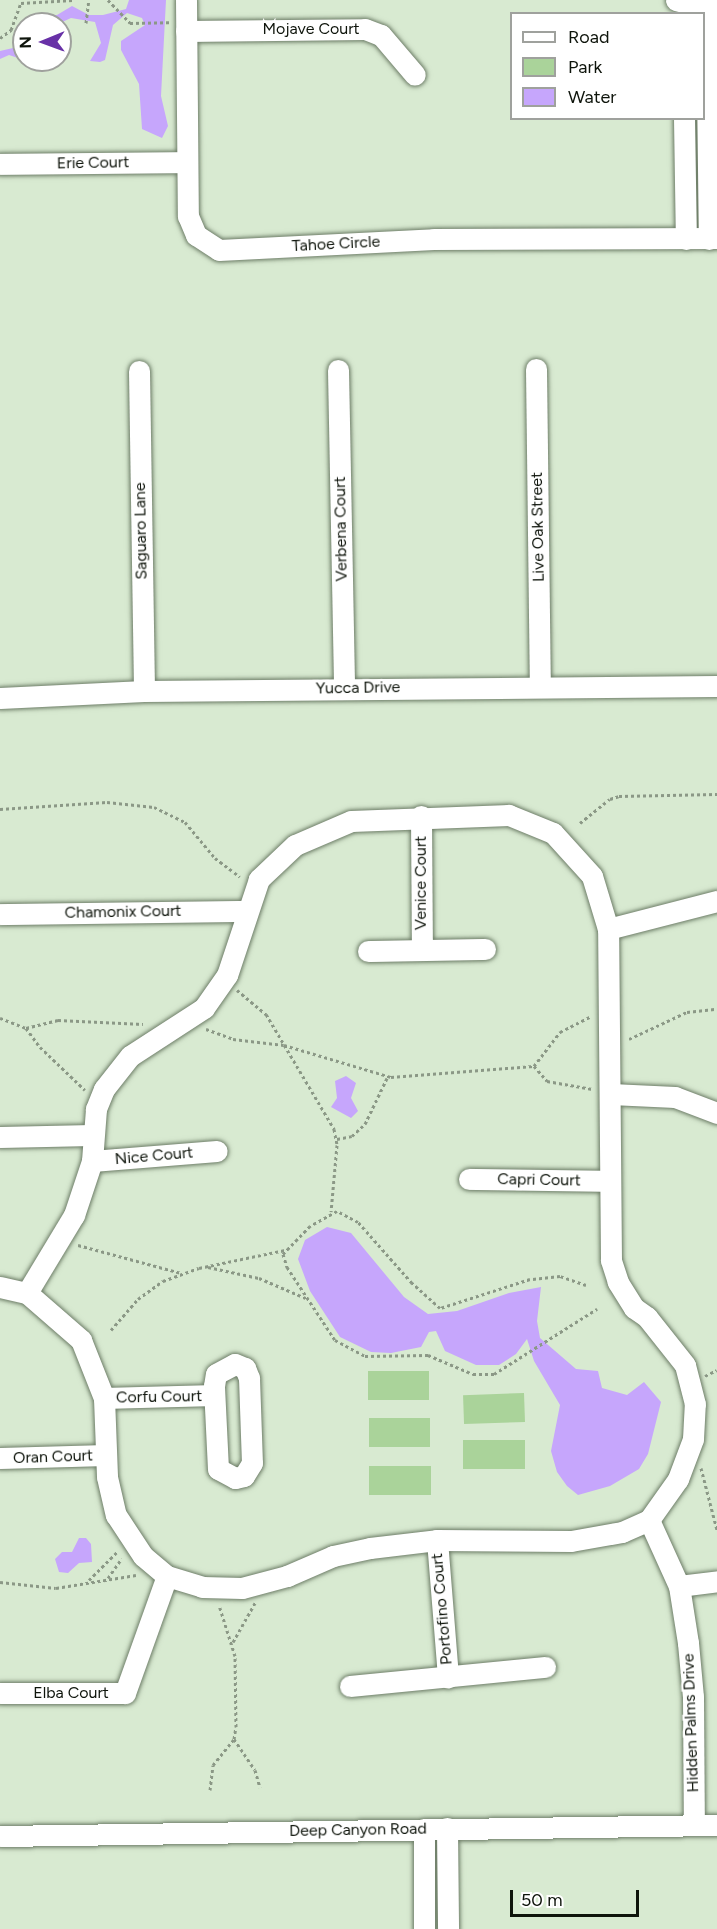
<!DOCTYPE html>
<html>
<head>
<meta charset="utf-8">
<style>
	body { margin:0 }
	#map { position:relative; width:717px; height:1929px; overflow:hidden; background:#d8ead1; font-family:Figtree,sans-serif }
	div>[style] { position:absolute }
	.green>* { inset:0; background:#aad39a; transform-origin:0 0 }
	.water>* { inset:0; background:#c6a6fc }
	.path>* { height:3px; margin-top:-1.5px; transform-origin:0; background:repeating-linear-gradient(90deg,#8b9886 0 3px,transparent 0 6px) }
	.roads { filter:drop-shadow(0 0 2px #6d7d67) drop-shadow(0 0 2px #6d7d67) }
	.minor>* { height:21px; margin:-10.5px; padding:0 10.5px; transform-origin:10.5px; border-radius:10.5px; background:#fff }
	span { translate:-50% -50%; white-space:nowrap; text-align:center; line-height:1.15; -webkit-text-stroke:4.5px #fff; paint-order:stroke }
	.street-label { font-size:16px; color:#0e140b }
	.legend { position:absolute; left:510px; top:12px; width:195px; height:108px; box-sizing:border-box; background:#fff; border:2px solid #9fa19d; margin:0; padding:8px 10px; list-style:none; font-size:18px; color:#0e140b }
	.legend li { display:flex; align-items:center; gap:12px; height:30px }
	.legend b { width:30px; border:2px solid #9fa19d }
	.north { position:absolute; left:12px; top:12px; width:60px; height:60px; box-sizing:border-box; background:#fff; border:2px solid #9fa19d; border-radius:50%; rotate:269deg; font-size:16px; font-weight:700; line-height:24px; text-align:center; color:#0e140b }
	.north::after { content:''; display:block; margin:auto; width:21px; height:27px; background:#6831a7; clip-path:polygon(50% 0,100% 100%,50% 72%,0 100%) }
	.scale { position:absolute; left:510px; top:1890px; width:129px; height:27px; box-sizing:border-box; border:3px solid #0e140b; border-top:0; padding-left:8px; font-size:18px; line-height:21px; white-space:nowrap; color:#0e140b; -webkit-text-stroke:4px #fff; paint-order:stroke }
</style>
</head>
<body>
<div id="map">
	<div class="green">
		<div style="left:429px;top:1371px;width:29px;height:61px;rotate:90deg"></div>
		<div style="left:524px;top:1393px;width:29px;height:61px;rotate:88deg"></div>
		<div style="left:430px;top:1418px;width:29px;height:61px;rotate:90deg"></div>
		<div style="left:525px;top:1440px;width:29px;height:62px;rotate:90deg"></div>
		<div style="left:431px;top:1466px;width:29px;height:62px;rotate:90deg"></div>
	</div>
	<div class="water">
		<div style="clip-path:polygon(129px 0,166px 0,161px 96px,168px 126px,162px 138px,142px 129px,139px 84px,121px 50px,121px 41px,145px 25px,142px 18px,127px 13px,113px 25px,105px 60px,100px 62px,90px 61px,101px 43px,95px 22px,71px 18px,58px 24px,42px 24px,45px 15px,57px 15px,72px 6px,89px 15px,103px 15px,126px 9px)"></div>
		<div style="clip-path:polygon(13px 48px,24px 53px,24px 60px,9px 55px,0 59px,0 51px)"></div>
		<div style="clip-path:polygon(346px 1076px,356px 1083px,351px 1098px,358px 1111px,351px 1118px,331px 1107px,337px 1098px,335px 1081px)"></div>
		<div style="clip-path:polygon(327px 1227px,351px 1233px,404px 1297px,428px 1314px,457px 1311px,509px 1293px,541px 1287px,537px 1321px,540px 1338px,576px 1369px,598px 1371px,602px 1388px,627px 1395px,644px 1382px,661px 1402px,648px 1454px,639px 1469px,610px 1486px,578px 1495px,567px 1486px,557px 1472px,551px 1451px,560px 1405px,534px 1361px,527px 1339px,516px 1354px,499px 1365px,476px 1365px,445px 1351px,436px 1331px,429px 1332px,421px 1347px,391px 1353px,371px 1352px,340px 1337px,310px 1291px,298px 1259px,305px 1240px)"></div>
		<div style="clip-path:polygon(79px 1538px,86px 1538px,91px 1544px,92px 1562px,79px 1563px,68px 1573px,59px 1572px,55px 1559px,62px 1552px,72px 1552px)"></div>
	</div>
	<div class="path">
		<div style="left:108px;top:0;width:32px;rotate:46deg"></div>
		<div style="left:130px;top:23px;width:39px;rotate:-1deg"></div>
		<div style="left:86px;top:23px;width:23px;rotate:-83deg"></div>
		<div style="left:0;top:38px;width:14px;rotate:-36deg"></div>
		<div style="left:11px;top:30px;width:29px;rotate:-70deg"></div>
		<div style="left:21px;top:3px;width:52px;rotate:-3.3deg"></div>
		<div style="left:0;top:809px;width:107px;rotate:-3.7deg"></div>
		<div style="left:107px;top:802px;width:47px;rotate:6.1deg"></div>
		<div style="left:154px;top:807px;width:34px;rotate:26deg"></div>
		<div style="left:185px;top:822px;width:47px;rotate:50.2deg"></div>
		<div style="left:215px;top:858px;width:31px;rotate:37deg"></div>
		<div style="left:580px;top:823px;width:38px;rotate:-39deg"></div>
		<div style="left:610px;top:799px;width:9px;rotate:-18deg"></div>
		<div style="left:619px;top:796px;width:98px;rotate:-1.2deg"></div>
		<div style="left:237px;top:990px;width:38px;rotate:40deg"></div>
		<div style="left:266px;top:1014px;width:134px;rotate:59.4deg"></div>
		<div style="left:334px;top:1129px;width:16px;rotate:79deg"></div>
		<div style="left:337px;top:1145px;width:67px;rotate:95.1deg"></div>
		<div style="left:0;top:1018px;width:28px;rotate:21deg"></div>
		<div style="left:26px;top:1028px;width:24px;rotate:54deg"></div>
		<div style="left:40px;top:1047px;width:62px;rotate:43.7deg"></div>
		<div style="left:26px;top:1028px;width:33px;rotate:-14deg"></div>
		<div style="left:58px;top:1020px;width:85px;rotate:2.7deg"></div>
		<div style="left:206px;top:1029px;width:29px;rotate:20deg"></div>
		<div style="left:233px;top:1039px;width:51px;rotate:6.7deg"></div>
		<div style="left:284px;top:1045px;width:112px;rotate:16.7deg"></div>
		<div style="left:391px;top:1077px;width:143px;rotate:-4.4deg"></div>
		<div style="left:534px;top:1066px;width:43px;rotate:-52.6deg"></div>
		<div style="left:560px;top:1032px;width:34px;rotate:-27deg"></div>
		<div style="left:629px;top:1039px;width:64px;rotate:-25deg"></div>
		<div style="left:687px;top:1012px;width:30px;rotate:-6deg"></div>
		<div style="left:534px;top:1066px;width:20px;rotate:49deg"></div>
		<div style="left:547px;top:1081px;width:46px;rotate:10.1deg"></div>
		<div style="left:337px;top:1139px;width:15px;rotate:-11deg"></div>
		<div style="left:352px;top:1136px;width:18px;rotate:-43deg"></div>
		<div style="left:365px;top:1124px;width:51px;rotate:-64.4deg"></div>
		<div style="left:78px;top:1245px;width:107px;rotate:15.2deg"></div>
		<div style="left:208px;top:1267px;width:52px;rotate:12.2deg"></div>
		<div style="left:259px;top:1278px;width:51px;rotate:23.1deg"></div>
		<div style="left:586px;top:1285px;width:28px;rotate:-161deg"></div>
		<div style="left:560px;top:1276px;width:30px;rotate:174deg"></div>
		<div style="left:530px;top:1279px;width:95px;rotate:162.1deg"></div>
		<div style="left:440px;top:1308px;width:38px;rotate:-138deg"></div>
		<div style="left:412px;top:1283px;width:81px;rotate:-131.5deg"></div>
		<div style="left:358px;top:1222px;width:24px;rotate:-152deg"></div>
		<div style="left:337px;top:1211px;width:31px;rotate:151deg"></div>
		<div style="left:310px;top:1226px;width:39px;rotate:134deg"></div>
		<div style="left:283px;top:1254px;width:14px;rotate:73deg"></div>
		<div style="left:287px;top:1267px;width:87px;rotate:56.7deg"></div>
		<div style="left:335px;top:1340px;width:34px;rotate:28deg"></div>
		<div style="left:365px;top:1356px;width:63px;rotate:-0.9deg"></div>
		<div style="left:428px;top:1355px;width:49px;rotate:22.9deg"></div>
		<div style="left:473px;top:1374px;width:21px"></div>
		<div style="left:494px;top:1374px;width:122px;rotate:-32.3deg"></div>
		<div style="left:111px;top:1330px;width:41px;rotate:-48.9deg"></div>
		<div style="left:138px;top:1299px;width:31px;rotate:-36deg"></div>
		<div style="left:163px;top:1281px;width:38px;rotate:-20deg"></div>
		<div style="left:199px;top:1268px;width:88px;rotate:-11.8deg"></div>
		<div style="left:705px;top:1376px;width:13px;rotate:-27deg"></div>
		<div style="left:701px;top:1468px;width:64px;rotate:75.5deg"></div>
		<div style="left:108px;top:1578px;width:24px;rotate:-55deg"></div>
		<div style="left:89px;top:1580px;width:41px;rotate:-45deg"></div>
		<div style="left:0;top:1582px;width:56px;rotate:6.1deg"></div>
		<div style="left:56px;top:1588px;width:81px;rotate:-9.2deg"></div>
		<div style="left:233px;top:1642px;width:45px;rotate:-60.6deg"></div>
		<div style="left:234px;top:1739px;width:37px;rotate:56deg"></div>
		<div style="left:255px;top:1770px;width:18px;rotate:74deg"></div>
		<div style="left:210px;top:1790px;width:25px;rotate:-83deg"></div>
		<div style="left:213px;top:1765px;width:33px;rotate:-51deg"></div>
		<div style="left:234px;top:1739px;width:12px;rotate:-81deg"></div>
		<div style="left:236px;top:1727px;width:71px;rotate:-90.8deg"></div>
		<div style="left:235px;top:1656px;width:53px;rotate:-107.4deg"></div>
	</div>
	<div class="roads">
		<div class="minor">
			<div style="left:186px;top:0;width:216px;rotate:89.5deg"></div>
			<div style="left:188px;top:216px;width:21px;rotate:67deg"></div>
			<div style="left:196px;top:235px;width:27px;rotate:33deg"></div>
			<div style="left:219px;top:250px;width:215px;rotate:-2.9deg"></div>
			<div style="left:434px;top:239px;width:283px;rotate:-0.2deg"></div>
			<div style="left:676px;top:0;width:23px;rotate:15deg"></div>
			<div style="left:698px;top:6px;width:20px;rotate:-18deg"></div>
			<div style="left:706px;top:5px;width:234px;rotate:89.3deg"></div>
			<div style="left:186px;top:31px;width:179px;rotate:-0.6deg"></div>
			<div style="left:365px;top:29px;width:17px;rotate:21deg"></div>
			<div style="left:381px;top:35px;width:52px;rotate:49.6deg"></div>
			<div style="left:684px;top:118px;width:121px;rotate:89.1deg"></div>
			<div style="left:0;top:164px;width:187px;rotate:-0.6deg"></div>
			<div style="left:536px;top:369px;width:316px;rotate:89.3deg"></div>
			<div style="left:338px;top:370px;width:319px;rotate:88.9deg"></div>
			<div style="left:139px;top:371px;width:320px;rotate:89.1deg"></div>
			<div style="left:0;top:698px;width:144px;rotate:-2.8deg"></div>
			<div style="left:144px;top:691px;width:573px;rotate:-0.5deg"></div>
			<div style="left:421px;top:816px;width:134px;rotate:89.6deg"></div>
			<div style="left:0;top:914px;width:246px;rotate:-0.7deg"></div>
			<div style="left:608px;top:929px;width:113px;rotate:-14.4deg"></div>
			<div style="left:368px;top:951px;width:117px;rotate:-1deg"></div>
			<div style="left:611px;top:1094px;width:64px;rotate:2.7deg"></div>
			<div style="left:675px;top:1097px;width:45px;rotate:20.9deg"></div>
			<div style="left:0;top:1137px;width:92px;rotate:-1.2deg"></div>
			<div style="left:92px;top:1161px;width:125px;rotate:-4.6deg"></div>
			<div style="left:469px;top:1179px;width:140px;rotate:0.8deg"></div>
			<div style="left:0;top:1287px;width:28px;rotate:13deg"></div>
			<div style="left:27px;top:1293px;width:72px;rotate:41deg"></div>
			<div style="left:81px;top:1340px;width:62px;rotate:68.4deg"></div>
			<div style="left:104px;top:1398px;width:79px;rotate:87.8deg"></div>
			<div style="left:107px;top:1477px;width:39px;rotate:77deg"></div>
			<div style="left:116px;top:1515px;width:49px;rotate:56.6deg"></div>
			<div style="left:143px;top:1556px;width:31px;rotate:40deg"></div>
			<div style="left:167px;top:1576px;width:37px;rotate:17deg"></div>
			<div style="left:202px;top:1587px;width:40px;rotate:1.4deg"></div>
			<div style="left:242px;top:1588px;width:47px;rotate:-14.9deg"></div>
			<div style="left:287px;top:1576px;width:50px;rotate:-23.5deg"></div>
			<div style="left:333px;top:1556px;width:38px;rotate:-12deg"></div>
			<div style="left:370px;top:1548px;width:67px;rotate:-6.8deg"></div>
			<div style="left:437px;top:1540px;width:134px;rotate:0.4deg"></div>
			<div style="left:571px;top:1541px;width:52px;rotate:-10deg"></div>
			<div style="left:622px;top:1532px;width:30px;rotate:-24deg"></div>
			<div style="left:649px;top:1520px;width:50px;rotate:-54.7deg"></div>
			<div style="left:678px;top:1479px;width:43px;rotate:-69.4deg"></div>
			<div style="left:693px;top:1439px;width:35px;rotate:-87deg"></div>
			<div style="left:695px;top:1404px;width:40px;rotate:-104.4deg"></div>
			<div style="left:685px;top:1365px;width:61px;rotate:-128.4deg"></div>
			<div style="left:647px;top:1317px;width:16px;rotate:-145deg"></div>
			<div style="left:634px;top:1308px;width:31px;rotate:-122deg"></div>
			<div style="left:618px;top:1282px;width:23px;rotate:-108deg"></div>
			<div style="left:611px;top:1260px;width:331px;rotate:-90.5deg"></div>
			<div style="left:608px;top:929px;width:55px;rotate:-106.8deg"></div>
			<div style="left:592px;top:876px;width:58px;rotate:-132.2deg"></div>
			<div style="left:553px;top:833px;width:48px;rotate:-157.8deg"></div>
			<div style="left:509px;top:815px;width:158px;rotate:177.8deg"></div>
			<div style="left:351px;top:821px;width:61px;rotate:156.8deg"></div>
			<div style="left:295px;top:845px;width:50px;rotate:136.6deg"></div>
			<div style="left:259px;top:879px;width:101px;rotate:108.4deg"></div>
			<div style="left:227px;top:975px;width:40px;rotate:124.9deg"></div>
			<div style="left:204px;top:1008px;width:88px;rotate:147deg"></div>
			<div style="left:130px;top:1056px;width:42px;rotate:128.2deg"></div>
			<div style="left:104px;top:1089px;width:22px;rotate:112deg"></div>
			<div style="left:96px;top:1109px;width:52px;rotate:94.4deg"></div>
			<div style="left:92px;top:1161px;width:57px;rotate:108.4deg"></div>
			<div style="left:74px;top:1215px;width:91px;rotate:121.1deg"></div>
			<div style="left:235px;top:1364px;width:11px;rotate:22deg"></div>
			<div style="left:245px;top:1368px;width:11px;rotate:68deg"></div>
			<div style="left:249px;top:1378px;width:85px;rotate:88deg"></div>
			<div style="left:252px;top:1463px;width:15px;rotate:122deg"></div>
			<div style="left:244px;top:1476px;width:9px;rotate:167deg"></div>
			<div style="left:235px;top:1478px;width:19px;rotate:-152deg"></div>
			<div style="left:218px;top:1469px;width:83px;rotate:-92.8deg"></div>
			<div style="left:214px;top:1386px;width:12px;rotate:-81deg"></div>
			<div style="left:216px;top:1374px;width:21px;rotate:-28deg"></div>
			<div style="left:104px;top:1398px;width:110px;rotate:-1.6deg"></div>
			<div style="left:0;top:1458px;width:106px;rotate:-1.6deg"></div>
			<div style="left:649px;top:1520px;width:72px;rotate:65.6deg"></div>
			<div style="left:679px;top:1586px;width:58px;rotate:81deg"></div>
			<div style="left:688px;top:1643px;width:54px;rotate:84.7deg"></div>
			<div style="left:693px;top:1697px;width:128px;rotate:89.6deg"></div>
			<div style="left:437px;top:1540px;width:138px;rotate:85.4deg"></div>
			<div style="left:679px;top:1586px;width:38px;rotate:-7deg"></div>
			<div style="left:350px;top:1686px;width:196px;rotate:-5.6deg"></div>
			<div style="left:0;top:1693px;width:125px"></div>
			<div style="left:125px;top:1693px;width:124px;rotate:-70.3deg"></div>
			<div style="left:447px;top:1828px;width:101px;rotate:89.4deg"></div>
			<div style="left:424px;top:1829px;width:100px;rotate:90deg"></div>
			<div style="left:0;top:1836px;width:717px;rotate:-0.88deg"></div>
		</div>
	</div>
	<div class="street-label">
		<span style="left:311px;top:29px">Mojave Court</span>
		<span style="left:93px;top:163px;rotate:-1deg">Erie Court</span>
		<span style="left:336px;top:244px;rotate:-3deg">Tahoe Circle</span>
		<span style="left:538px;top:527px;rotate:-91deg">Live Oak Street</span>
		<span style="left:341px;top:529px;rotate:-91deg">Verbena Court</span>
		<span style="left:141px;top:531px;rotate:-91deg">Saguaro Lane</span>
		<span style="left:358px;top:688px;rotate:-1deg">Yucca Drive</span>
		<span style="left:421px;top:883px;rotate:-90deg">Venice Court</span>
		<span style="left:123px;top:912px;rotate:-1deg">Chamonix Court</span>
		<span style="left:154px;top:1156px;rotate:-5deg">Nice Court</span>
		<span style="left:539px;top:1180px;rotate:1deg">Capri Court</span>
		<span style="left:159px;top:1397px;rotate:-1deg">Corfu Court</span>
		<span style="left:53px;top:1457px;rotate:-2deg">Oran Court</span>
		<span style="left:442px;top:1609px;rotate:-95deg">Portofino Court</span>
		<span style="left:71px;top:1693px">Elba Court</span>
		<span style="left:691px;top:1723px;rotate:-92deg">Hidden Palms Drive</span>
		<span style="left:358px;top:1830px;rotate:-1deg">Deep Canyon Road</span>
	</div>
	<ul class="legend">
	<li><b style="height:8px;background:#fff"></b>Road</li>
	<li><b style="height:16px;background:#aad39a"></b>Park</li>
	<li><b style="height:16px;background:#c6a6fc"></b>Water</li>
	</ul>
	<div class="north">N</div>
	<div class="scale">50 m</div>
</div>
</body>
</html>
